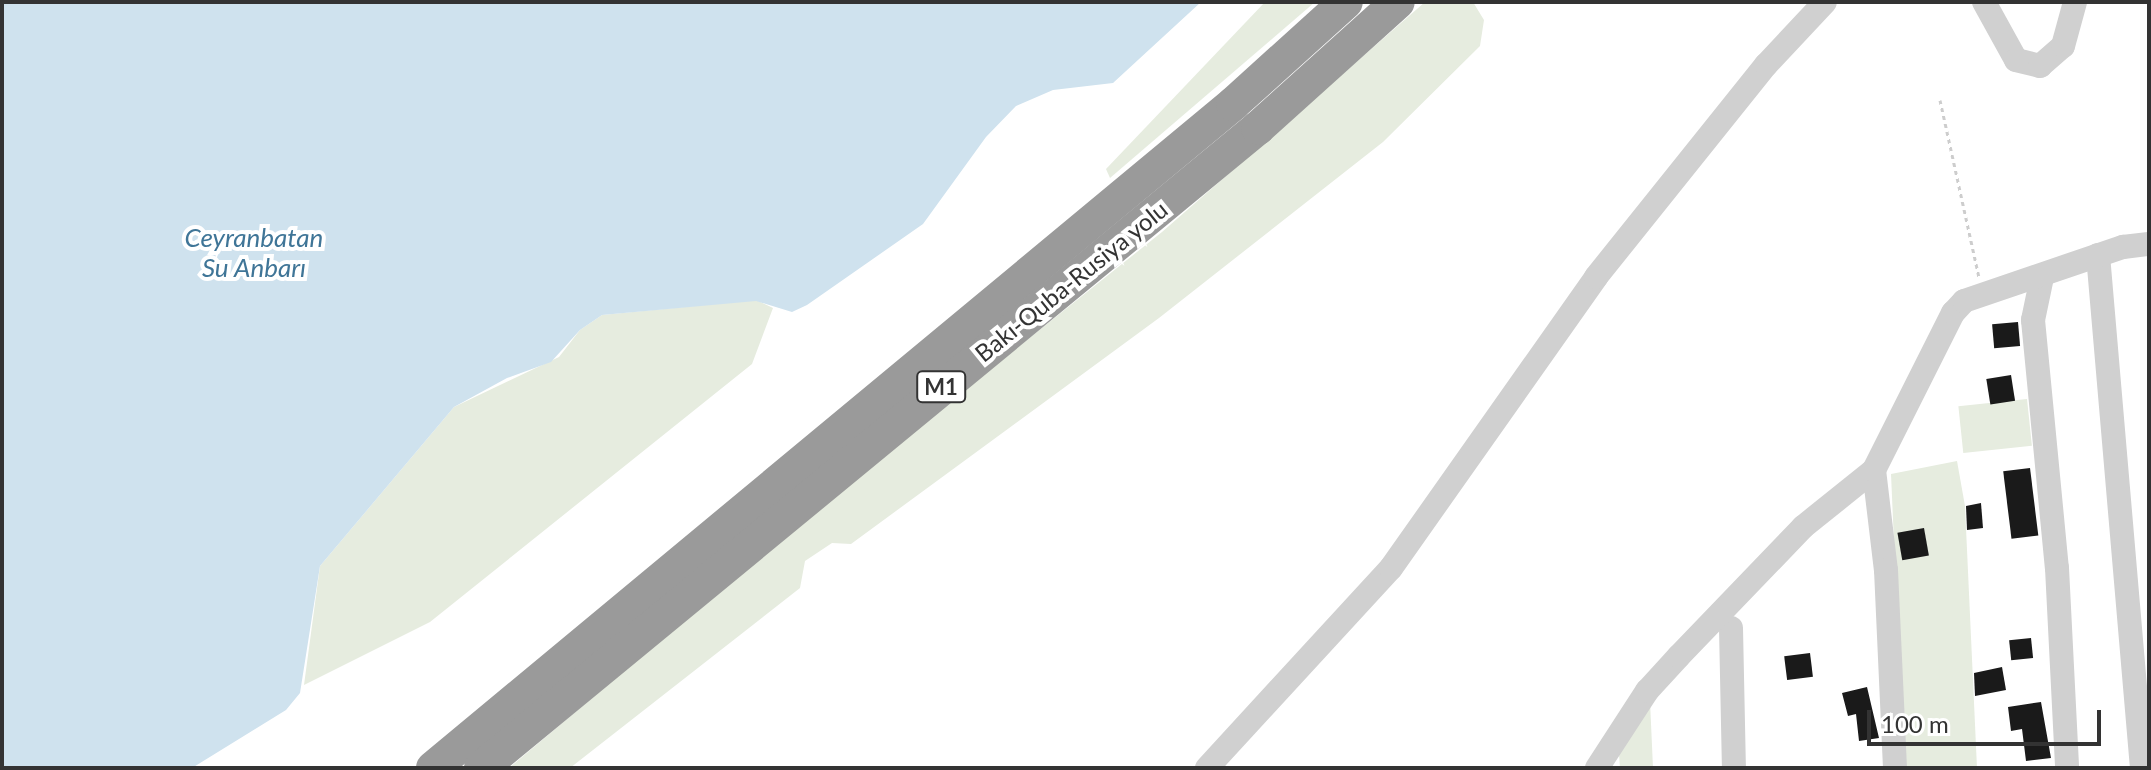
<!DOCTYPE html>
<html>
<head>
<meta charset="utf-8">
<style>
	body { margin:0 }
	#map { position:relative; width:2151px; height:770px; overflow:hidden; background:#fff; font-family:Lato,sans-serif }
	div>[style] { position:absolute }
	.green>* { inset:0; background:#e6ecdf; transform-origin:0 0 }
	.water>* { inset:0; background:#cfe2ee }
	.building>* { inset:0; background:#1a1a1a; transform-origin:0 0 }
	.path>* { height:3px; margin-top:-1.5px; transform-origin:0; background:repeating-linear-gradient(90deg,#cdcdcd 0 4px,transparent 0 8px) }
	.minor>* { height:24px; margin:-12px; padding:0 12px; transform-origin:12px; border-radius:12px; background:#d0d0d0 }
	.highway>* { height:34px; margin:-17px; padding:0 17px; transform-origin:17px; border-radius:17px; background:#9a9a9a }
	span { translate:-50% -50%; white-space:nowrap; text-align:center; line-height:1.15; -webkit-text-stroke:8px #fff; paint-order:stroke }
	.shield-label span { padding:2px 6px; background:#fff; border:2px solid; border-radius:6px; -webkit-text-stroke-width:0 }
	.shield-label { font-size:22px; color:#333; font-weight:700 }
	.street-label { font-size:24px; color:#333 }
	.water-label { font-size:26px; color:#3f7597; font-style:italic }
	.frame { position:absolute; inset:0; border:4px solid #333; pointer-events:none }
	.scale { position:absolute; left:1867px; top:710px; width:234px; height:36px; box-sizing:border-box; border:4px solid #333; border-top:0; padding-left:10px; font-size:24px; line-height:28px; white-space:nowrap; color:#333; -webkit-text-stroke:6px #fff; paint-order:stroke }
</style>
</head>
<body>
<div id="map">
	<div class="green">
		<div style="clip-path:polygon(1265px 2px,1315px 2px,1110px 178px,1106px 169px)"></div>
		<div style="clip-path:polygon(1425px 2px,1473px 2px,1484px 20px,1480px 46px,1383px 142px,1159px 318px,851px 544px,832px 543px,805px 561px,800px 588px,570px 768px,509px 768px,824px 502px,1162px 232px)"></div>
		<div style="clip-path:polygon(756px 300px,773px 308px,752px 364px,430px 622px,304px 685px,320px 566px,454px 407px,559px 357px,580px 330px,602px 315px)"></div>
		<div style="left:2027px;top:399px;width:47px;height:69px;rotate:84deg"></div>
		<div style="clip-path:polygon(1957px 461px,1965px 506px,1977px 768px,1904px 768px,1891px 474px)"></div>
		<div style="clip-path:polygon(1650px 701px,1653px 768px,1620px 768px,1619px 754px)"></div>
	</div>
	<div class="water">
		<div style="clip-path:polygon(2px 2px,1201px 2px,1113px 83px,1053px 90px,1016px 106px,986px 137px,923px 224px,807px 305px,792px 312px,756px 301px,602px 315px,580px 330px,551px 362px,507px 378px,454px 407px,320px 566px,300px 693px,286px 710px,192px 768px,2px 768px)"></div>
	</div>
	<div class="building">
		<div style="left:2018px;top:322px;width:24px;height:26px;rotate:85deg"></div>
		<div style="left:2011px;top:375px;width:26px;height:25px;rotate:81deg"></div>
		<div style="left:2030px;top:468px;width:68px;height:27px;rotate:83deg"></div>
		<div style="clip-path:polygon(1981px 503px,1983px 528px,1967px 530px,1966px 506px)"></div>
		<div style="left:1924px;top:528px;width:28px;height:27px;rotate:80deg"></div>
		<div style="left:2031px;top:638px;width:20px;height:22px;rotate:84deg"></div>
		<div style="left:1810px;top:653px;width:24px;height:26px;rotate:83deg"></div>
		<div style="clip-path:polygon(2002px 667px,2006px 690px,1975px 696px,1974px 673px)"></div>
		<div style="clip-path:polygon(1867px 687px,1879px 738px,1859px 741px,1856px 714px,1848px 716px,1842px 693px)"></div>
		<div style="clip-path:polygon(2041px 702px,2051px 758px,2026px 761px,2022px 729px,2011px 731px,2008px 707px)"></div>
	</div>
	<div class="path">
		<div style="left:1940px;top:100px;width:182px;rotate:77.6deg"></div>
	</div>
	<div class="minor">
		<div style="left:1984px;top:2px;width:66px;rotate:61.1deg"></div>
		<div style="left:2016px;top:60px;width:25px;rotate:14deg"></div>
		<div style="left:2040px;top:66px;width:30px;rotate:-41deg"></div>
		<div style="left:2063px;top:46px;width:46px;rotate:-74.7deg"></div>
		<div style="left:2098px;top:255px;width:515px;rotate:85.1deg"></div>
		<div style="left:2042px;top:277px;width:44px;rotate:101.8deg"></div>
		<div style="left:2033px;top:320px;width:249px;rotate:84.5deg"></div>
		<div style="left:2057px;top:568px;width:200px;rotate:87.1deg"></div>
		<div style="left:1874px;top:470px;width:101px;rotate:83.2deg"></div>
		<div style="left:1886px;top:570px;width:198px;rotate:87.4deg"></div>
		<div style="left:1731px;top:628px;width:140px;rotate:88.8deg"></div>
		<div style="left:1207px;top:768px;width:272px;rotate:-47.4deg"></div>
		<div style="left:1391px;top:568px;width:356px;rotate:-54.8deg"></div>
		<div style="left:1596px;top:277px;width:272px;rotate:-51.3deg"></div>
		<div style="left:1766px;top:65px;width:86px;rotate:-46.9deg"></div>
		<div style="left:1597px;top:768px;width:92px;rotate:-57deg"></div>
		<div style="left:1647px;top:691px;width:47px;rotate:-47.6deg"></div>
		<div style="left:1679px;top:656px;width:179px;rotate:-46.1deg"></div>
		<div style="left:1803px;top:527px;width:91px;rotate:-38.8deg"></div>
		<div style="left:1874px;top:470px;width:176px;rotate:-63.3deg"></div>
		<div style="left:1953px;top:313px;width:16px;rotate:-47deg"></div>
		<div style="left:1964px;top:301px;width:168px;rotate:-18.8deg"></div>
		<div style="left:2123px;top:247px;width:26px;rotate:-7deg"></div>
	</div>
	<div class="highway">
		<div style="left:433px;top:768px;width:1040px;rotate:-39.69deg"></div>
		<div style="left:1233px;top:104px;width:152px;rotate:-42.1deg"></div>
		<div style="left:481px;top:768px;width:1007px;rotate:-39.48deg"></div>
		<div style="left:1258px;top:128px;width:188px;rotate:-42deg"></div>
	</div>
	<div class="shield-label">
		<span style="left:941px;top:387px">M1</span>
	</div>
	<div class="street-label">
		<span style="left:1071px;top:281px;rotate:-39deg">Bakı-Quba-Rusiya yolu</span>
	</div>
	<div class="water-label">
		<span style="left:254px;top:253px">Ceyranbatan<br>Su Anbarı</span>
	</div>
	<div class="frame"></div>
	<div class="scale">100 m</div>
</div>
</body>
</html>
